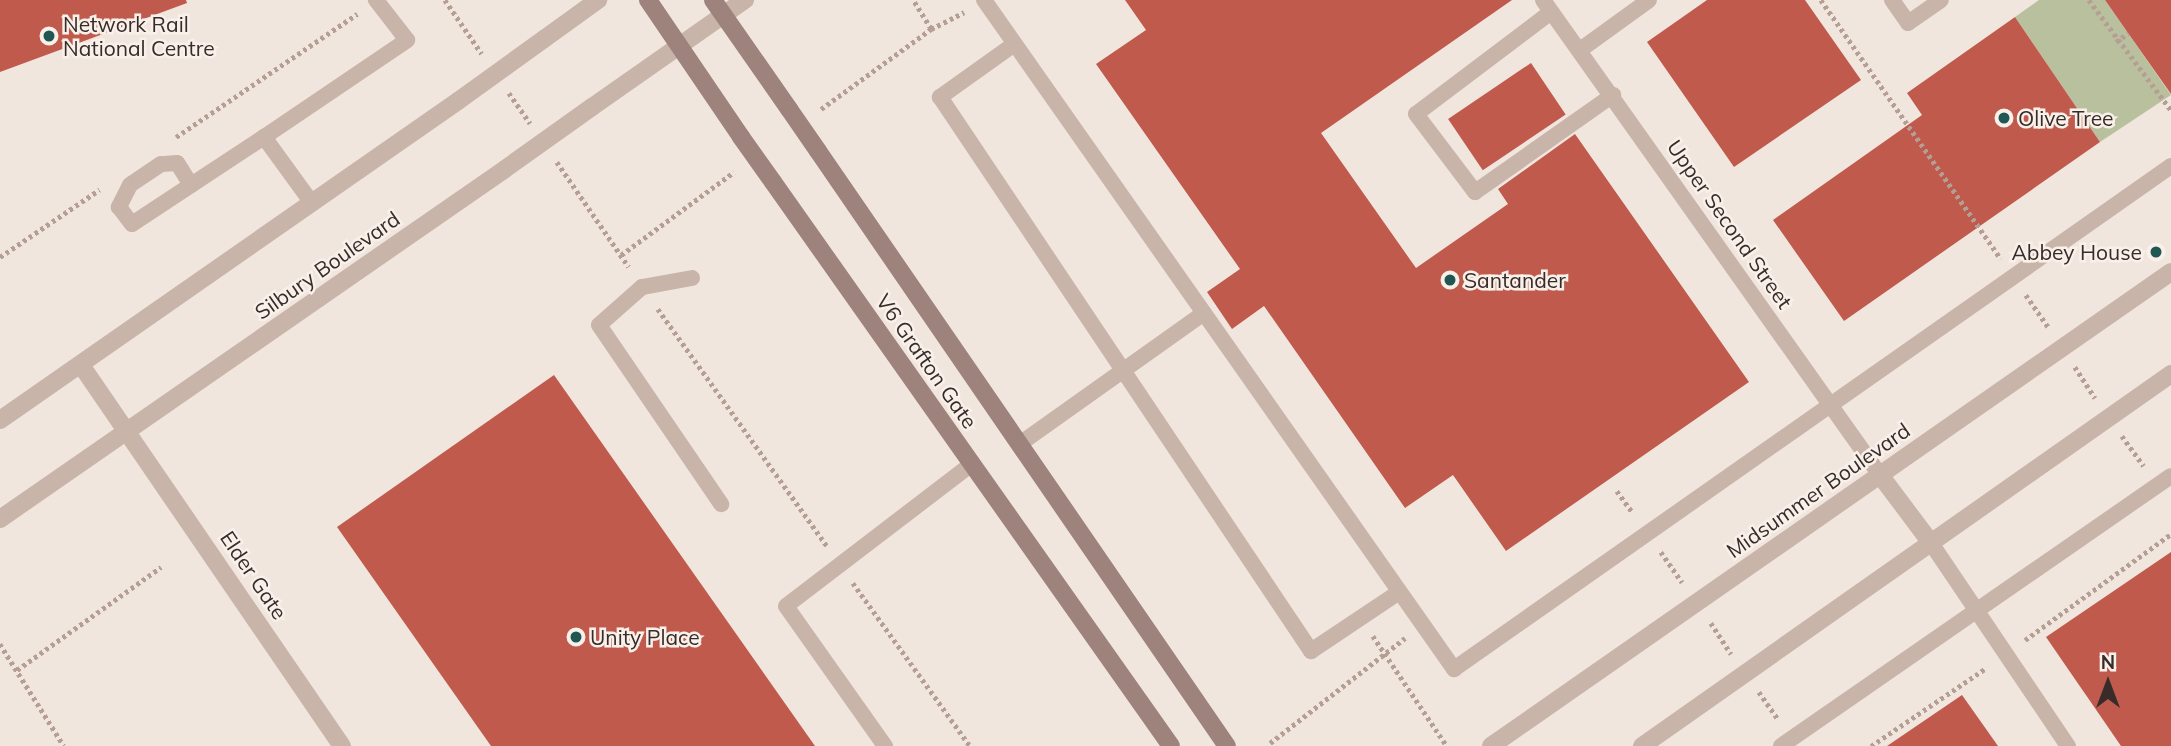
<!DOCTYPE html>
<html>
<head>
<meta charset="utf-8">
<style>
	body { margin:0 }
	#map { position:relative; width:2171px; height:746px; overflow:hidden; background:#f1e6de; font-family:Mulish,sans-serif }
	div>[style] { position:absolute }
	.green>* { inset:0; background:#b9c09e }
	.building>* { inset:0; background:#c05a4d; transform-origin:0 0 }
	.path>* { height:4.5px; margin-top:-2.25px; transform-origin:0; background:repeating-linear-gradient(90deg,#b59e94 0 3.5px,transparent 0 7px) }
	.lane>* { height:16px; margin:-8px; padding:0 8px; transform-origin:8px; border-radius:8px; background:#c9b4aa }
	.street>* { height:18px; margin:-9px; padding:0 9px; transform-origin:9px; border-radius:9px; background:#c9b4aa }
	.secondary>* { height:18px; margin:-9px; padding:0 9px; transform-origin:9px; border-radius:9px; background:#9d837c }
	.street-bridge>* { height:18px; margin:-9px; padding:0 9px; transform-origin:9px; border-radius:9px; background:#c9b4aa }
	.secondary-bridge>* { height:18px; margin:-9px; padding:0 9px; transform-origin:9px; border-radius:9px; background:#9d837c }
	.dots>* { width:19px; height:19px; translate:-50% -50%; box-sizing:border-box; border:4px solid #f9f0ea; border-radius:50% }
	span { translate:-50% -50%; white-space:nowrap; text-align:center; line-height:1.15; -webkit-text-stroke:5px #f9f0ea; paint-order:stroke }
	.poi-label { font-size:21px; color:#372c29 }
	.left { translate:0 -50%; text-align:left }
	.right { translate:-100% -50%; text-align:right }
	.street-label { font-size:21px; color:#372c29 }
	.north { position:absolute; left:2073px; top:648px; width:70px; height:70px; -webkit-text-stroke:5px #f9f0ea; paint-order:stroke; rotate:0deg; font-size:19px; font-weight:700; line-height:28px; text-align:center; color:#372c29 }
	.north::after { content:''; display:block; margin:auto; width:24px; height:32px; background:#372c29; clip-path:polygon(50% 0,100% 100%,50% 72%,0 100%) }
</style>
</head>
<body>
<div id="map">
	<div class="green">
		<div style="clip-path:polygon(2039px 0,2105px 0,2171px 95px,2100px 142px,2015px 17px)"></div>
	</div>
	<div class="building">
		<div style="clip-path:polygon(0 0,186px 0,187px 3px,0 72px)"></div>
		<div style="clip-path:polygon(1125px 0,1512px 0,1321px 133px,1416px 268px,1508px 204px,1498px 189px,1575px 134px,1749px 382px,1506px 551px,1453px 475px,1405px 508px,1264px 306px,1232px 329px,1207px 292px,1240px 269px,1096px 64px,1146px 30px)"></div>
		<div style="clip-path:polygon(1707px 0,1805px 0,1861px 80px,1734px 167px,1647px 42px)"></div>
		<div style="clip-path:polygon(2105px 0,2171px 0,2171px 94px,2128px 33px)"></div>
		<div style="clip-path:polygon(2015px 17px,2100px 142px,1844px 321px,1773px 220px,1922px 115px,1907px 93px)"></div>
		<div style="left:1531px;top:63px;width:62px;height:100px;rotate:56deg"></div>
		<div style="clip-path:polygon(554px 375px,815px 746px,491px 746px,337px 527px)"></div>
		<div style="clip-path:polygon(2171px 552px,2171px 746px,2121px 746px,2046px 637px)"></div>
		<div style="clip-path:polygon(1962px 695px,1998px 746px,1887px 746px)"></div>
	</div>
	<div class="path">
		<div style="left:445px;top:0;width:65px;rotate:55.6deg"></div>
		<div style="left:1821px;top:0;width:315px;rotate:55.2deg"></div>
		<div style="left:2089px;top:0;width:137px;rotate:53.3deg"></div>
		<div style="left:931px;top:29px;width:37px;rotate:-27deg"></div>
		<div style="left:2116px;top:42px;width:15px;rotate:-37deg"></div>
		<div style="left:509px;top:93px;width:37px;rotate:55deg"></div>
		<div style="left:821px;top:109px;width:136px;rotate:-36deg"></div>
		<div style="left:931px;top:29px;width:34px;rotate:-122deg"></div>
		<div style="left:176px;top:137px;width:219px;rotate:-34.2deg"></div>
		<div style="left:557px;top:162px;width:127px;rotate:55.6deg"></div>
		<div style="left:621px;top:255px;width:140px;rotate:-36.3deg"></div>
		<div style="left:0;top:257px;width:120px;rotate:-34.1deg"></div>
		<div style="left:2026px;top:295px;width:40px;rotate:55.1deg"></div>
		<div style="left:658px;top:309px;width:292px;rotate:54.5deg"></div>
		<div style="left:2075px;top:367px;width:37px;rotate:57deg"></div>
		<div style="left:2122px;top:436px;width:37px;rotate:54deg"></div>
		<div style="left:1617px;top:491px;width:27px;rotate:54deg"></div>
		<div style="left:1661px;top:552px;width:37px;rotate:55deg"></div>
		<div style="left:853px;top:583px;width:201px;rotate:54.3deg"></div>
		<div style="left:1711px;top:623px;width:37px;rotate:57deg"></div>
		<div style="left:1373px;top:636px;width:133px;rotate:56.1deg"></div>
		<div style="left:2025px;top:640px;width:180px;rotate:-36deg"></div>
		<div style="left:0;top:644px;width:120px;rotate:57.9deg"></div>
		<div style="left:17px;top:670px;width:177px;rotate:-35.6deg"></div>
		<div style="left:1759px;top:692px;width:33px;rotate:55deg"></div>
		<div style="left:1270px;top:743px;width:171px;rotate:-37.9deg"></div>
		<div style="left:1871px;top:746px;width:139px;rotate:-34.1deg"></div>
	</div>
	<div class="lane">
		<div style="left:984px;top:0;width:818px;rotate:54.91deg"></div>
		<div style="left:1454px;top:669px;width:876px;rotate:-35.05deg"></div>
		<div style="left:1543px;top:0;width:582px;rotate:54.65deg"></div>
		<div style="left:1892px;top:0;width:28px;rotate:55deg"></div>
		<div style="left:1908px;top:23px;width:40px;rotate:-34.9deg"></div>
		<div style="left:1551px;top:12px;width:169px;rotate:142.9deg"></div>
		<div style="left:1416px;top:114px;width:98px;rotate:52.9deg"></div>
		<div style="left:1475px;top:192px;width:169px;rotate:-35.1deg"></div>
		<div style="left:1013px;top:45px;width:90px;rotate:144.5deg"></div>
		<div style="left:940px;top:97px;width:667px;rotate:56.19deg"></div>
		<div style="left:1311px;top:651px;width:106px;rotate:-33.8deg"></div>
		<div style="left:1580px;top:50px;width:85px;rotate:-35.9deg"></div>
		<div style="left:264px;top:137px;width:82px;rotate:54deg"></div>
		<div style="left:191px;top:185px;width:26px;rotate:-122deg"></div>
		<div style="left:177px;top:163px;width:16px;rotate:176deg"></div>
		<div style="left:161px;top:164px;width:37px;rotate:146deg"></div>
		<div style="left:130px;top:185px;width:25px;rotate:117deg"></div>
		<div style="left:119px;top:207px;width:21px;rotate:53deg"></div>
		<div style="left:132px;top:224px;width:158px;rotate:-33.4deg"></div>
		<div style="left:264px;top:137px;width:173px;rotate:-34.1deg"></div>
		<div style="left:407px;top:40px;width:51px;rotate:-127.8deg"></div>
		<div style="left:692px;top:278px;width:51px;rotate:169.8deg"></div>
		<div style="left:642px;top:287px;width:57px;rotate:138.5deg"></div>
		<div style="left:599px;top:325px;width:217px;rotate:55.7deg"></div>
		<div style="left:1021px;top:443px;width:224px;rotate:-35.4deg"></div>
		<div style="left:1931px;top:543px;width:245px;rotate:56deg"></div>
		<div style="left:885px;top:746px;width:171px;rotate:-125.3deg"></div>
		<div style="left:786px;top:606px;width:234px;rotate:-37.4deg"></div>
		<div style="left:1781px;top:746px;width:474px;rotate:-34.7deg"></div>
	</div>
	<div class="street">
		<div style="left:544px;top:39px;width:67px;rotate:-35.8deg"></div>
		<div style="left:592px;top:107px;width:187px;rotate:-35deg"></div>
		<div style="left:81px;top:365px;width:462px;rotate:55.6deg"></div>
		<div style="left:0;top:420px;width:558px;rotate:-34.86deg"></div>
		<div style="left:1880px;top:475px;width:85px;rotate:53.1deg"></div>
		<div style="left:0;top:519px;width:614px;rotate:-34.72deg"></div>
		<div style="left:1491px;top:746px;width:829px;rotate:-34.88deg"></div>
		<div style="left:1642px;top:746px;width:647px;rotate:-35.12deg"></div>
	</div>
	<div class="secondary">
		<div style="left:648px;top:0;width:166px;rotate:55.8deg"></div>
		<div style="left:713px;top:0;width:133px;rotate:55.1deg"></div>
		<div style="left:818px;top:151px;width:722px;rotate:55.5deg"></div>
		<div style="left:773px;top:182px;width:690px;rotate:54.79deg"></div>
	</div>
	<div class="street-bridge">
		<div style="left:458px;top:101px;width:106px;rotate:-35.8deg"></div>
		<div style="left:505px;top:169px;width:107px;rotate:-35.5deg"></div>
	</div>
	<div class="secondary-bridge">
		<div style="left:789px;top:109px;width:51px;rotate:55.4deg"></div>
		<div style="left:741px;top:137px;width:55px;rotate:54.6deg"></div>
	</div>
	<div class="dots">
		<div style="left:49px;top:36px;background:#215753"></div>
		<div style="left:2004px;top:118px;background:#215753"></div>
		<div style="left:2156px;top:252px;background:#215753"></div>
		<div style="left:1450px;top:280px;background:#215753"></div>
		<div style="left:576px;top:637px;background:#215753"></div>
	</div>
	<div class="poi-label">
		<span class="left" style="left:63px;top:36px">Network Rail<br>National Centre</span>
		<span class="left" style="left:2018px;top:118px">Olive Tree</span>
		<span class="right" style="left:2142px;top:252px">Abbey House</span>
		<span class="left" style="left:1464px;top:280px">Santander</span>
		<span class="left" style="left:590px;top:637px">Unity Place</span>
	</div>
	<div class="street-label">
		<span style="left:1730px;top:224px;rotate:55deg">Upper Second Street</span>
		<span style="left:327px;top:265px;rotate:-35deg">Silbury Boulevard</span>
		<span style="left:927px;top:361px;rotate:55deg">V6 Grafton Gate</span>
		<span style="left:1818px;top:490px;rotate:-35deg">Midsummer Boulevard</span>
		<span style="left:254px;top:575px;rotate:56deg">Elder Gate</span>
	</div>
	<div class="north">N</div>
</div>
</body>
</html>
